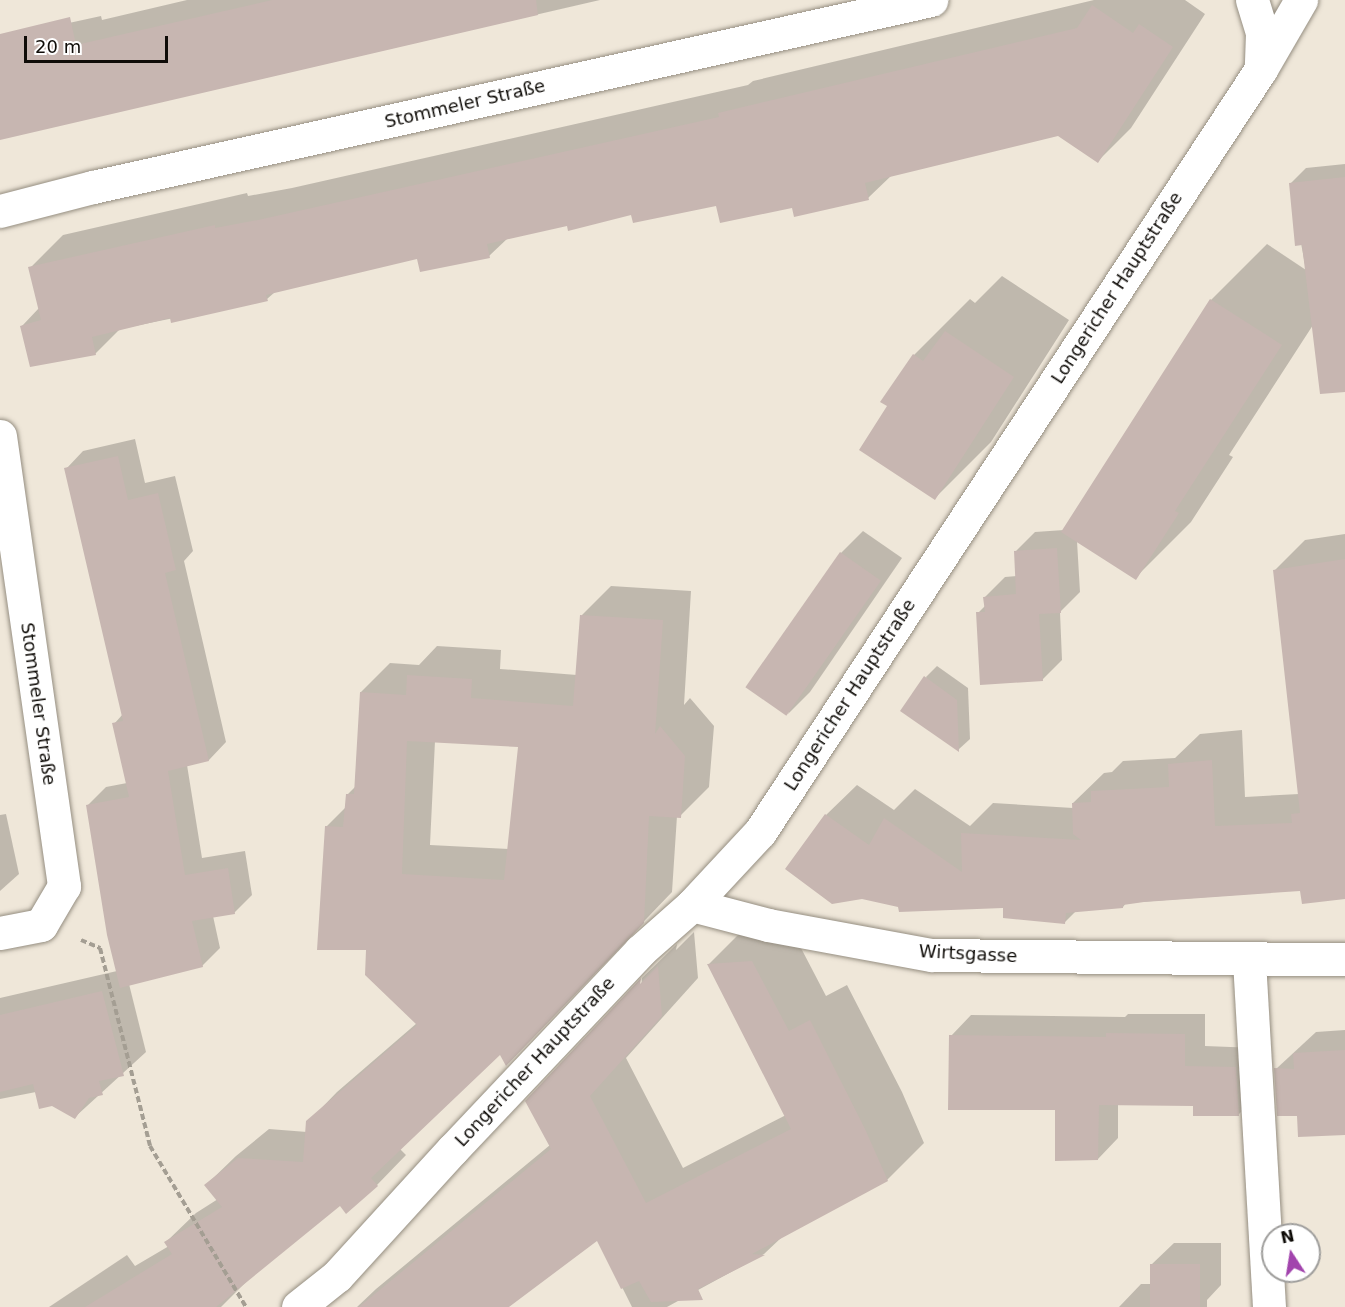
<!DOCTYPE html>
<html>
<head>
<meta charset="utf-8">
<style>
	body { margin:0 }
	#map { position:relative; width:1345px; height:1307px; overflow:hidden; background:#efe7d9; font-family:"DejaVu Sans",sans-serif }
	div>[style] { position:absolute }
	.shadow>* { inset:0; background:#0003 }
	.building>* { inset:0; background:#c7b6b1; transform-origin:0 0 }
	.path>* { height:4px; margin-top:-2px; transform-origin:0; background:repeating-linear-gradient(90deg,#a49e93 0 6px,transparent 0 9px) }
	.roads { filter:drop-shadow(0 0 2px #958e81) drop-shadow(0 0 2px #958e81) }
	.street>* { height:33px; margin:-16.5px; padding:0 16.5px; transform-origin:16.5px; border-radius:16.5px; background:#fff }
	span { translate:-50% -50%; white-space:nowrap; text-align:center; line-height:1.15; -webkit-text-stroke:4.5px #fff; paint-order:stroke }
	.street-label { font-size:18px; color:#0f0c08 }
	.north { position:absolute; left:1261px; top:1223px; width:60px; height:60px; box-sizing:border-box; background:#fff; border:2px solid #9f9e9c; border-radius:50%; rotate:348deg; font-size:16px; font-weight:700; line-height:24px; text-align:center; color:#0f0c08 }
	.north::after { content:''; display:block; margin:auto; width:21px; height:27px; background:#a244ad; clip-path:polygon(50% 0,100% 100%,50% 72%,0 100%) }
	.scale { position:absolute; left:24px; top:36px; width:144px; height:27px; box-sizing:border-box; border:3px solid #0f0c08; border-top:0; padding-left:8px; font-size:18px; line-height:21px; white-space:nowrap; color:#0f0c08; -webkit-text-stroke:4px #fff; paint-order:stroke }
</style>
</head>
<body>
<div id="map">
	<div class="shadow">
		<div style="clip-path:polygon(187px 0,600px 0,0 139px,0 38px,101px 16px,102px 20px)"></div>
		<div style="clip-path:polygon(1094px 0,1185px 0,1205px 14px,1131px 128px,1098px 161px,1059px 134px,892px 175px,868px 198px,793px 206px,717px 204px,632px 213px,568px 225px,508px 238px,489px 256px,418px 257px,275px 292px,267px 299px,120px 329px,95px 354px,22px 326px,39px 308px,30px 268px,63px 235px,247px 193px,248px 196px,292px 188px,748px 85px,753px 81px)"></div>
		<div style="clip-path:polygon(1345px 164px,1345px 324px,1313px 325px,1229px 455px,1233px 457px,1191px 522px,1135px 578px,1077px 541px,1080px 592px,1060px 612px,1062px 660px,1042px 680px,978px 613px,986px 605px,985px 597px,1005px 577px,1017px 576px,1015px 552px,1035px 532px,1064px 530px,1211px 300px,1267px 244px,1306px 270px,1290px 184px,1306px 168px)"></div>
		<div style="clip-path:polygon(1002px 276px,1069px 320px,991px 442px,935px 498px,889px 405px,914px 355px,970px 299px,975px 303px)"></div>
		<div style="clip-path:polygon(135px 439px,145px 483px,175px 476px,193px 551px,184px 561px,226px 742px,209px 760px,187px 765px,202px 858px,245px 851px,252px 895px,234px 913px,213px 916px,220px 948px,202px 966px,129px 984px,146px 1052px,75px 1117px,36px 1092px,0 1099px,0 998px,117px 971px,88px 805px,106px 787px,127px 783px,114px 724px,123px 714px,66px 469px,83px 451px)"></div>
		<div style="clip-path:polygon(863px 531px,902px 558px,810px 692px,788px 714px,841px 553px)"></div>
		<div style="clip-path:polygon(1345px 534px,1345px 898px,1301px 890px,1126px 903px,1123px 907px,1076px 911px,1065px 922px,1005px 906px,900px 906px,826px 815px,857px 785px,894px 810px,915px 789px,970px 826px,993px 803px,1073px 808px,1073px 803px,1104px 773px,1112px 772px,1123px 761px,1175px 758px,1200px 734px,1242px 730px,1245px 797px,1299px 794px,1274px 571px,1305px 540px)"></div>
		<div style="clip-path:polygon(evenodd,611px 586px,691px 591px,684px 705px,690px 698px,714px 726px,709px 787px,680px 816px,677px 816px,672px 892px,535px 1035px,500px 1053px,400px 1149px,406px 1155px,377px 1185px,346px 1212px,340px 1204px,248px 1280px,221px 1307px,49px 1307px,127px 1255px,135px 1266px,169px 1246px,166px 1242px,196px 1213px,218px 1199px,206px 1185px,236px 1156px,269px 1129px,307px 1132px,308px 1122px,337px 1092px,417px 1023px,367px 949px,326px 827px,346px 807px,347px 795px,355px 787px,361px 692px,390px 663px,419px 665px,437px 646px,501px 650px,500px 669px,577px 675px,582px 615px,611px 586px,435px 741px,519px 746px,509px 849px,430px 845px,435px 741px)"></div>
		<div style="clip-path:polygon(937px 666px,968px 688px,970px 739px,958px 750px,926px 677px)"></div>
		<div style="clip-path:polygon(6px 814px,19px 874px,0 891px,0 815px)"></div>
		<div style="clip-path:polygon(789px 925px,826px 996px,847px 985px,902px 1092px,924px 1143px,887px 1180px,782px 1237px,764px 1254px,667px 1307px,632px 1307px,598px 1239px,507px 1307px,357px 1307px,376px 1289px,550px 1145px,641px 992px,642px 978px,677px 944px,676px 950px,694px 932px,698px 978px,626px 1058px,683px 1168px,786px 1115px,709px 964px,746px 927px)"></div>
		<div style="clip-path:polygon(1128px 1014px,1205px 1014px,1205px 1046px,1256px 1048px,1259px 1094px,1239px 1114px,1195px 1104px,1118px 1103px,1118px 1138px,1098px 1159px,1057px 1109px,951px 1036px,971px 1015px,1125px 1017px)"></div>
		<div style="clip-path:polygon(1345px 1030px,1345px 1133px,1299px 1114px,1276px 1069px,1316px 1032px)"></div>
		<div style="clip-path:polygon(1174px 1243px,1221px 1243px,1221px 1285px,1207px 1300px,1207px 1307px,1119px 1307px,1141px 1284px,1152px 1284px,1152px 1264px)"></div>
	</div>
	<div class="building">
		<div style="clip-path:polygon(272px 0,536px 0,538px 15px,0 140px,0 34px,70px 17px,76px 45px)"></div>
		<div style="clip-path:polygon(1092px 5px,1133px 33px,1139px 24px,1173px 47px,1098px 163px,1058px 136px,865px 183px,869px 200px,794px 217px,792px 208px,720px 223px,716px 206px,633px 223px,631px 215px,568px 231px,567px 226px,487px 244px,490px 258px,420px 272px,417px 259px,266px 295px,268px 301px,171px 323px,170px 318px,92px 337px,96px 355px,30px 367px,20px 326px,41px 320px,28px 267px,215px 225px,215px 228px,258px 220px,719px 117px,718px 113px,1077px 28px)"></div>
		<div style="clip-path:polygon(1345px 177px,1345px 392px,1320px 394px,1302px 245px,1295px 246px,1289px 183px)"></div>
		<div style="clip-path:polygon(1210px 299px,1282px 345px,1175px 511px,1179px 513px,1136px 580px,1061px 532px)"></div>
		<div style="clip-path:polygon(945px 331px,1014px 377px,935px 500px,859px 450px,887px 406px,880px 402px,913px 354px,923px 361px)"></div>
		<div style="clip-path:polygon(118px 456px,128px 500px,158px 493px,176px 570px,165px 573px,209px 761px,168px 771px,185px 875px,228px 868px,235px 914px,192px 921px,203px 967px,120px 988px,107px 935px,86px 805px,129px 797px,112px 723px,123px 721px,64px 468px)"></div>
		<div style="clip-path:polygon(1057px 548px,1061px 613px,1039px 614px,1043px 681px,980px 685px,976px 612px,985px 612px,983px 597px,1016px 594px,1014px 551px)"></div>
		<div style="left:840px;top:552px;width:50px;height:165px;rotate:35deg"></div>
		<div style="clip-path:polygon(1345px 559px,1345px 899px,1302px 904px,1300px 891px,1144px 902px,1123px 905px,1123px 908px,1066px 913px,1065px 924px,1003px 918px,1003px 908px,899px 912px,898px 907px,862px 899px,832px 904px,785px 869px,825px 814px,869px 845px,884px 818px,962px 872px,961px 833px,1081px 840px,1073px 834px,1072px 803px,1091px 802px,1091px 791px,1169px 787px,1168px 764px,1212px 760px,1215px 826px,1292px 823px,1291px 814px,1300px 813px,1273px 570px)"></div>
		<div style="clip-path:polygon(evenodd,580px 615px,663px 620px,655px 734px,660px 726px,685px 756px,681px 818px,649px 816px,644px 923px,506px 1066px,500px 1055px,371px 1178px,378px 1186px,346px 1214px,340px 1206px,216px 1307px,85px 1307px,172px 1254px,164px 1242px,222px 1207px,204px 1185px,238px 1158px,303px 1162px,306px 1121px,417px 1025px,365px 975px,366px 950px,317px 950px,325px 826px,343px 827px,346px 794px,354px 794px,360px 692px,406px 695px,407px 675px,472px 679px,471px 698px,573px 706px,580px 615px,407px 741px,518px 747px,504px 880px,402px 874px,407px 741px)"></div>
		<div style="clip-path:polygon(924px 676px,957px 700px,959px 752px,900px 711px)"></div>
		<div style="clip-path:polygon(752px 961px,789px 1031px,810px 1020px,865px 1129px,888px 1181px,752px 1254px,765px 1255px,698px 1289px,703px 1300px,651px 1302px,639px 1281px,621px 1289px,597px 1241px,509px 1307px,359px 1307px,551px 1149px,525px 1101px,641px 978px,640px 984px,658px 966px,662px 1016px,590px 1096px,646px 1203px,791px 1129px,707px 964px)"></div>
		<div style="clip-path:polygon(102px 991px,124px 1076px,99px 1081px,103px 1095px,89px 1098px,75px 1119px,52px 1106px,39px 1109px,33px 1084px,0 1092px,0 1015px)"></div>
		<div style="clip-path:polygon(1106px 1033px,1185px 1034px,1185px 1066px,1236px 1067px,1239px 1116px,1193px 1116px,1193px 1106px,1099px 1105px,1098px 1160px,1055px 1161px,1055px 1110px,948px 1110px,949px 1035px,1106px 1037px)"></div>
		<div style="clip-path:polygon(1345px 1050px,1345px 1135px,1298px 1137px,1297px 1116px,1277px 1116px,1274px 1068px,1294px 1069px,1293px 1053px)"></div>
		<div style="left:1150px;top:1264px;width:50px;height:43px"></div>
	</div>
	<div class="path">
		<div style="left:81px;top:940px;width:21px;rotate:23deg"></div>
		<div style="left:100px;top:948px;width:204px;rotate:75.8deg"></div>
		<div style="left:150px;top:1146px;width:187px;rotate:59.2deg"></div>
	</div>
	<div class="roads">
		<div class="street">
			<div style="left:1252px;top:0;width:34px;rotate:73deg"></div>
			<div style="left:1262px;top:33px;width:36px;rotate:92deg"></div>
			<div style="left:0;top:211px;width:96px;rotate:-14.5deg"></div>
			<div style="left:93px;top:187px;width:859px;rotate:-12.58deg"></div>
			<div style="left:0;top:436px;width:455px;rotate:81.9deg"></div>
			<div style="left:64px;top:886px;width:45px;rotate:120.5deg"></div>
			<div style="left:41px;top:925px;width:42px;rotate:169deg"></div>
			<div style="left:692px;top:905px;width:79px;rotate:14.7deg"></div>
			<div style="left:768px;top:925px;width:167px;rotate:10.4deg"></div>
			<div style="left:932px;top:955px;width:413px;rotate:0.6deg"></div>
			<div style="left:1249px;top:960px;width:348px;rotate:86.7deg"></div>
			<div style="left:298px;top:1307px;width:50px;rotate:-38.5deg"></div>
			<div style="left:337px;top:1276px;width:172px;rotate:-47.6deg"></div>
			<div style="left:453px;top:1149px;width:272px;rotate:-46.6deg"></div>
			<div style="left:640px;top:951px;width:69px;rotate:-41.5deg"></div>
			<div style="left:692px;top:905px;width:100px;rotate:-47deg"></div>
			<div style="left:760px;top:832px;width:913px;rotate:-56.71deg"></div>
			<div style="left:1261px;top:69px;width:80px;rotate:-59.9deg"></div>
		</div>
	</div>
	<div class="street-label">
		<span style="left:465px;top:104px;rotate:-13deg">Stommeler Straße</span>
		<span style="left:1117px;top:288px;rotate:-57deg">Longericher Hauptstraße</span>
		<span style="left:850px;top:695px;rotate:-57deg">Longericher Hauptstraße</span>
		<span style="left:38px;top:704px;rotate:82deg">Stommeler Straße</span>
		<span style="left:968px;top:954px;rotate:3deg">Wirtsgasse</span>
		<span style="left:535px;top:1062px;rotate:-47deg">Longericher Hauptstraße</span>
	</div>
	<div class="north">N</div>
	<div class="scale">20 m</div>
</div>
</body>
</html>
